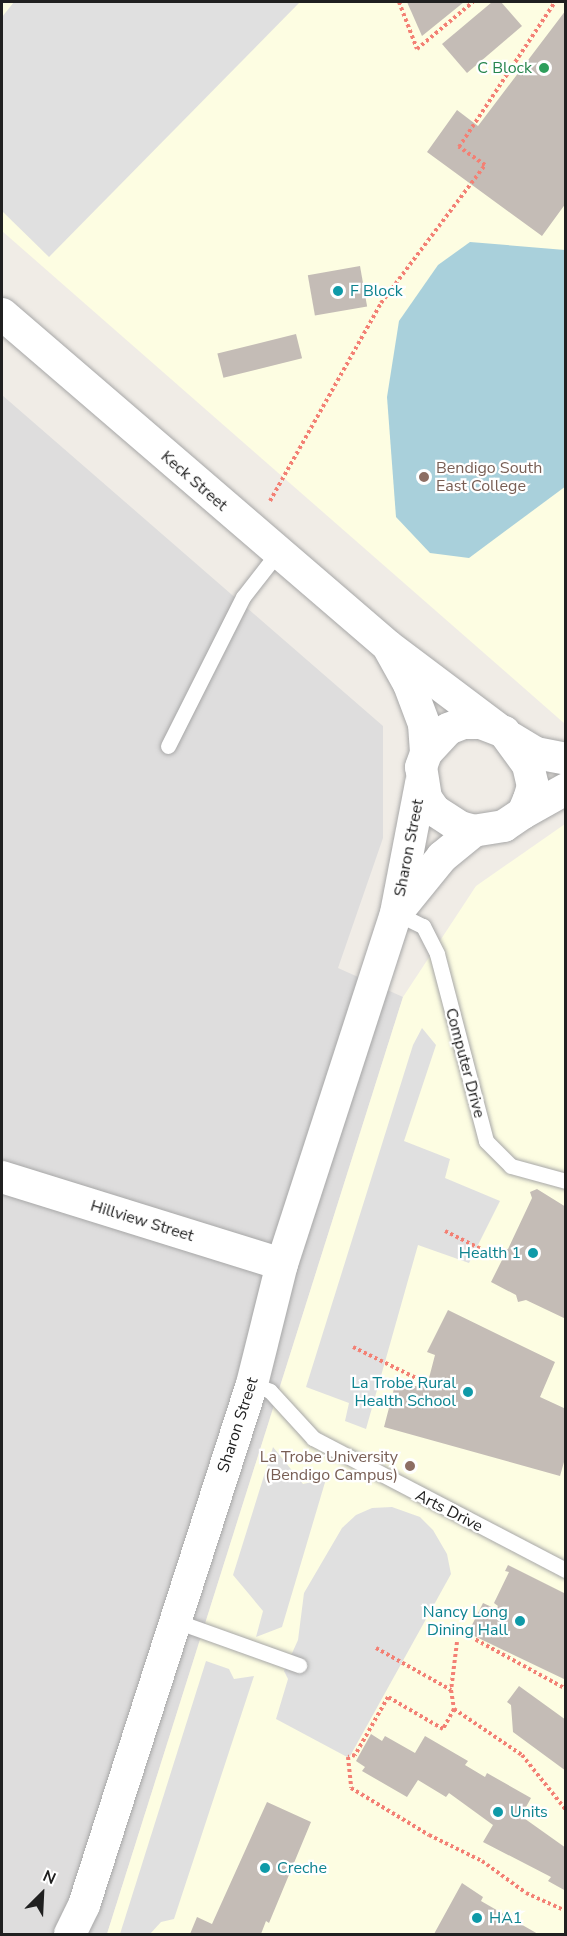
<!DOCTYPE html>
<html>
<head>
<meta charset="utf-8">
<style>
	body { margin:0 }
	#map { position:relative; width:567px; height:1936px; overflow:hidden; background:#f0ece6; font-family:"Nunito Sans",sans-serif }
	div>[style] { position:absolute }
	.residential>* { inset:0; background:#dedddd }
	.education>* { inset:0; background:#fdfde2 }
	.parking>* { inset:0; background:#e0e0e0 }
	.water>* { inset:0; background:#a9d0db }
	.building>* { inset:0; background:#c4bcb6; transform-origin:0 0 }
	.path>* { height:4px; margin-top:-2px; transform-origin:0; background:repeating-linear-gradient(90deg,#f38074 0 3px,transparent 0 6px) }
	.roads { filter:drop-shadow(0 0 2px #a7a7a7) drop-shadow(0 0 2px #a7a7a7) }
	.service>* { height:15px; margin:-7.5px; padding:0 7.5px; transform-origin:7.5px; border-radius:7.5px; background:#fff }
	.minor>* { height:32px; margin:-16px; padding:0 16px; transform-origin:16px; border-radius:16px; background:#fff }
	.dots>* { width:16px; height:16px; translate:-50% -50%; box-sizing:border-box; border:3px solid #fff; border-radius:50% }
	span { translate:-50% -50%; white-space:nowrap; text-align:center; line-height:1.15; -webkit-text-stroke:4.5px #fff; paint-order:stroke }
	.leisure-label { font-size:16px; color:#27864d }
	.right { translate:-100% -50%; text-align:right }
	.culture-label { font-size:16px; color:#0d838f }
	.left { translate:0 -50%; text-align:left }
	.education-label { font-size:16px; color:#785e54 }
	.street-label { font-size:16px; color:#202020 }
	.frame { position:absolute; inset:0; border:3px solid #202020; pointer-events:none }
	.north { position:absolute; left:12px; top:1864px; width:60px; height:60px; -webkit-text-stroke:4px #fff; paint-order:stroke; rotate:24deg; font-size:16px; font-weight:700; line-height:24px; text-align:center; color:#202020 }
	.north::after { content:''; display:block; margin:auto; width:21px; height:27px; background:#202020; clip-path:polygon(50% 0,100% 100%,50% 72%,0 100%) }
</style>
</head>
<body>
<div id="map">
	<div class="residential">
		<div style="clip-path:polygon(2px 395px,383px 726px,383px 838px,338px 968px,403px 997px,107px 1934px,2px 1934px)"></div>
	</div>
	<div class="education">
		<div style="clip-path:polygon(2px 2px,565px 2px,565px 724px,2px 231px)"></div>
		<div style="clip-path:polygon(565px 824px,565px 1934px,107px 1934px,403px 997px,476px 886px)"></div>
	</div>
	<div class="parking">
		<div style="clip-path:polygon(14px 2px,300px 2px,49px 257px,2px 211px,2px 17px)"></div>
		<div style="clip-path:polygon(422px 1028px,436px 1045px,404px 1141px,450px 1159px,445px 1178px,500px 1201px,469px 1263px,418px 1245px,366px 1429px,345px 1421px,349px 1403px,306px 1387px,413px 1045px)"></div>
		<div style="clip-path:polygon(273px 1447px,303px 1484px,326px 1479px,282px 1627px,256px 1637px,263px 1611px,233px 1575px)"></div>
		<div style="clip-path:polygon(392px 1507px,420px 1517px,433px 1530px,447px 1554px,451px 1574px,349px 1758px,276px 1719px,288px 1679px,284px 1671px,298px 1640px,304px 1593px,342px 1528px,356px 1515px,372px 1508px)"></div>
		<div style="clip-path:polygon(206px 1661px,229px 1669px,234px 1679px,254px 1676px,174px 1919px,161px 1922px,150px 1934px,120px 1934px)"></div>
	</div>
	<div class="water">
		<div style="clip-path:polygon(470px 242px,565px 250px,566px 486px,469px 558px,430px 553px,396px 517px,387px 397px,399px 321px,438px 265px)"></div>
	</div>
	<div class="building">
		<div style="clip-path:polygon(407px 2px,464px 2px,422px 36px)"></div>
		<div style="clip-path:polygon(492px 2px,501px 2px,522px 26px,467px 73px,442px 44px)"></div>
		<div style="clip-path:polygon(566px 10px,566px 203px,542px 236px,427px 152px,457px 110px,478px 126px)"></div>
		<div style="left:360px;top:266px;width:41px;height:53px;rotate:80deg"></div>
		<div style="left:296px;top:334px;width:25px;height:81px;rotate:76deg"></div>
		<div style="clip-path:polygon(537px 1189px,566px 1207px,566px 1319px,526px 1300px,518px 1302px,516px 1295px,491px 1282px,503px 1258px,501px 1251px,508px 1249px,532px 1198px,530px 1192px)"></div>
		<div style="clip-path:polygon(448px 1310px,555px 1362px,540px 1397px,566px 1409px,566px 1455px,560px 1476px,384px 1427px,396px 1381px,419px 1387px,429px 1378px,435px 1355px,427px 1352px)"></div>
		<div style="clip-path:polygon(508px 1565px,566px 1594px,566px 1680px,468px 1633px,483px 1603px,496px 1609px,498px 1606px,494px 1603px,509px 1572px,505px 1571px)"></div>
		<div style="clip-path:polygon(519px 1686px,566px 1720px,566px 1771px,513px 1732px,511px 1705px,507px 1702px)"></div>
		<div style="clip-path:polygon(371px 1734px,382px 1741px,385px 1736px,415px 1753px,425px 1736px,468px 1761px,465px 1765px,485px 1777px,487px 1773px,531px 1798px,521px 1816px,566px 1848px,566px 1891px,548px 1881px,551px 1877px,483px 1842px,493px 1825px,449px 1793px,446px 1797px,418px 1780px,407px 1797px,362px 1771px,365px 1767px,356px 1761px)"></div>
		<div style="clip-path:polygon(267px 1802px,311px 1822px,269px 1923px,266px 1921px,261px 1934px,190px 1934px,197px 1917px,212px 1924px)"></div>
		<div style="clip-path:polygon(462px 1883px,483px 1897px,481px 1901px,538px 1934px,434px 1934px)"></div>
	</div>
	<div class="path">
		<div style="left:399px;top:2px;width:50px;rotate:69deg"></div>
		<div style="left:417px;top:49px;width:73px;rotate:-40deg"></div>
		<div style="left:270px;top:501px;width:227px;rotate:-60.7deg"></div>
		<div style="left:381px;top:303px;width:173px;rotate:-53deg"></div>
		<div style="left:485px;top:165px;width:32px;rotate:-145deg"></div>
		<div style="left:459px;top:147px;width:174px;rotate:-56.5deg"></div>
		<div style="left:445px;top:1231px;width:56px;rotate:26.6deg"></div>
		<div style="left:495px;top:1256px;width:7px;rotate:-16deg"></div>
		<div style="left:353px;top:1347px;width:79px;rotate:26.2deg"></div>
		<div style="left:460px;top:1631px;width:121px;rotate:28.7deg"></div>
		<div style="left:457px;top:1642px;width:48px;rotate:97.1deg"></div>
		<div style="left:451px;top:1690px;width:19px;rotate:81deg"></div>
		<div style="left:454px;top:1709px;width:23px;rotate:119deg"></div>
		<div style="left:443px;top:1729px;width:64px;rotate:-149.8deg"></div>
		<div style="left:388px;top:1697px;width:67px;rotate:119.6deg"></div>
		<div style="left:355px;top:1755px;width:7px;rotate:164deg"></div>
		<div style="left:348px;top:1757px;width:31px;rotate:84deg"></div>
		<div style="left:351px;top:1788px;width:91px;rotate:31.1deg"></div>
		<div style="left:429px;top:1835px;width:59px;rotate:26.1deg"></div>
		<div style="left:482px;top:1861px;width:54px;rotate:36deg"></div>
		<div style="left:526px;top:1893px;width:44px;rotate:24.2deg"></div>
		<div style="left:376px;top:1648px;width:86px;rotate:29.2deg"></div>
		<div style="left:454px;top:1709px;width:82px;rotate:34.1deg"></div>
		<div style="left:522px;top:1755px;width:70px;rotate:51.3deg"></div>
	</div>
	<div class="roads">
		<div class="service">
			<div style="left:168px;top:746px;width:167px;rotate:-63.3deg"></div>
			<div style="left:243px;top:597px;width:57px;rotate:-52.1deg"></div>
			<div style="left:396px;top:913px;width:30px;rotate:26deg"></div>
			<div style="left:423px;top:926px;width:31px;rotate:63deg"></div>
			<div style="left:437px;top:954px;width:193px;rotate:75.3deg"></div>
			<div style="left:486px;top:1141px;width:35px;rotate:45deg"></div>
			<div style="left:511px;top:1166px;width:57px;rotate:15.3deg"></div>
			<div style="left:252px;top:1384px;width:19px;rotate:21deg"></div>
			<div style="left:270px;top:1391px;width:64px;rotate:47.5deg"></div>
			<div style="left:313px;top:1438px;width:285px;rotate:27.6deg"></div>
			<div style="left:173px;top:1620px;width:134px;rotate:19.7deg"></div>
		</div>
		<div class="minor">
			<div style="left:2px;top:314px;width:509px;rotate:40.7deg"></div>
			<div style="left:388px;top:646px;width:136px;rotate:37deg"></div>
			<div style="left:390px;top:650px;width:39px;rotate:61deg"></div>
			<div style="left:409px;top:684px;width:43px;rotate:69.4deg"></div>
			<div style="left:424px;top:724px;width:29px;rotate:86deg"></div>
			<div style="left:464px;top:723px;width:17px"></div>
			<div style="left:481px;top:723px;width:25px;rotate:21deg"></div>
			<div style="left:504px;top:732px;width:41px;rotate:54deg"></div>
			<div style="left:528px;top:765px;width:22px;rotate:77deg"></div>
			<div style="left:533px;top:786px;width:14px;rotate:107deg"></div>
			<div style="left:529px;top:799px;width:15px;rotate:113deg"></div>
			<div style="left:523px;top:813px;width:23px;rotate:146deg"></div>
			<div style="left:504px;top:826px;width:30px;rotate:171deg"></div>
			<div style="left:474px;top:831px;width:15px;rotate:-164deg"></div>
			<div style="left:460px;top:827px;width:30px;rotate:-147deg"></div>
			<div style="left:435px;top:811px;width:16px;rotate:-125deg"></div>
			<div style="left:426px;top:798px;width:31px;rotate:-99deg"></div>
			<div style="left:421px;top:767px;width:15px;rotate:-70deg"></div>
			<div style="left:426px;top:753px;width:33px;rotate:-47deg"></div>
			<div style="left:448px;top:729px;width:17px;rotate:-21deg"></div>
			<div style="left:511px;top:738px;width:29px;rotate:31deg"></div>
			<div style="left:536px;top:753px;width:31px;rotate:11deg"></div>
			<div style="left:523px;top:813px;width:49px;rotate:-29.2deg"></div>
			<div style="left:399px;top:910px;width:68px;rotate:-50.9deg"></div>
			<div style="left:442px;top:857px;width:41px;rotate:-39.1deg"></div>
			<div style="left:2px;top:1177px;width:293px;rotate:17.3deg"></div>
			<div style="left:70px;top:1934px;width:32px;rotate:-64deg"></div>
			<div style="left:84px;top:1905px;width:547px;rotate:-72.13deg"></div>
			<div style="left:252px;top:1384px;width:124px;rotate:-76deg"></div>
			<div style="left:282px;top:1264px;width:369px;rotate:-72deg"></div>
			<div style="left:396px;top:913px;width:132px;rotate:-79.1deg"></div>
		</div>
	</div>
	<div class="dots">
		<div style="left:544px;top:68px;background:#2e9e5b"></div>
		<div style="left:338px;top:291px;background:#0f9aa8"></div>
		<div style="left:424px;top:477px;background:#8d6e63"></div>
		<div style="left:533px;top:1253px;background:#0f9aa8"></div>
		<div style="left:468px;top:1392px;background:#0f9aa8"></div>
		<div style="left:410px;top:1466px;background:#8d6e63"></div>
		<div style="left:520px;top:1621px;background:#0f9aa8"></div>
		<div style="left:498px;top:1812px;background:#0f9aa8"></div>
		<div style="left:265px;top:1868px;background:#0f9aa8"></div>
		<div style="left:477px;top:1918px;background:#0f9aa8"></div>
	</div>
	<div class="leisure-label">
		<span class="right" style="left:532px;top:68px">C Block</span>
	</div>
	<div class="culture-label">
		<span class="left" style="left:350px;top:291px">F Block</span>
		<span class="right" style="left:521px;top:1253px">Health 1</span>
		<span class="right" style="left:456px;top:1392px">La Trobe Rural<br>Health School</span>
		<span class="right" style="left:508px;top:1621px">Nancy Long<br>Dining Hall</span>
		<span class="left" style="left:510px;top:1812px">Units</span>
		<span class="left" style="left:277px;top:1868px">Creche</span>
		<span class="left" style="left:489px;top:1918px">HA1</span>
	</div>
	<div class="education-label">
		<span class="left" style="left:436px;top:477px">Bendigo South<br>East College</span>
		<span class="right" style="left:398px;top:1466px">La Trobe University<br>(Bendigo Campus)</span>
	</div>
	<div class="street-label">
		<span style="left:194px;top:481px;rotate:41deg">Keck Street</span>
		<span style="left:409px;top:848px;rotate:-79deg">Sharon Street</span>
		<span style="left:465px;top:1063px;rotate:75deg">Computer Drive</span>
		<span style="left:142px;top:1221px;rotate:17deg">Hillview Street</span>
		<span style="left:238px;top:1425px;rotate:-72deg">Sharon Street</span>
		<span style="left:449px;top:1511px;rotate:27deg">Arts Drive</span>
	</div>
	<div class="frame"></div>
	<div class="north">N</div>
</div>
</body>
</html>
